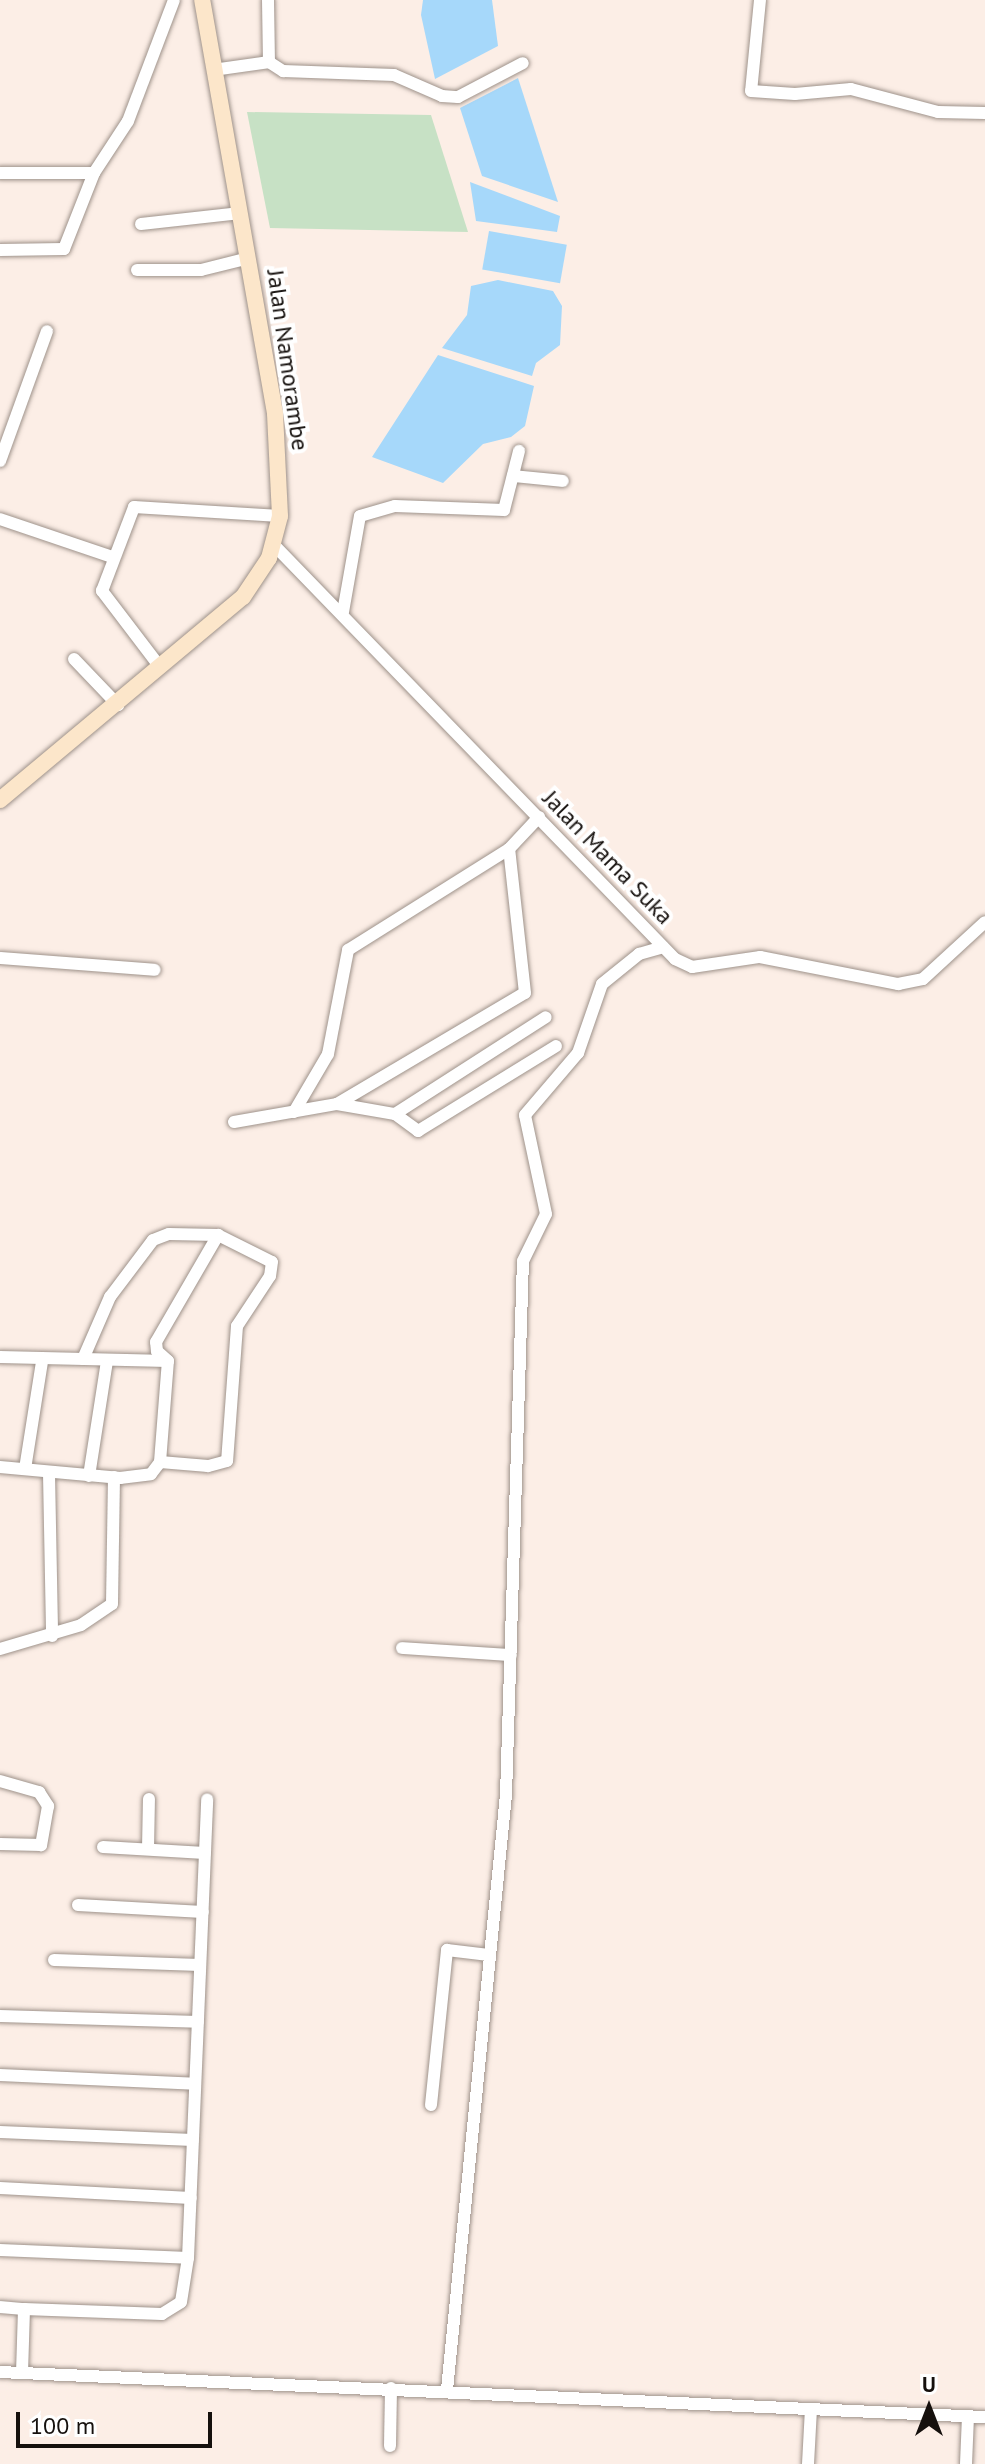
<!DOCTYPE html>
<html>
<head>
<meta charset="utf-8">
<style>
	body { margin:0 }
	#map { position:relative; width:985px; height:2464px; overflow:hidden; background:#fceee6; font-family:"PT Sans",sans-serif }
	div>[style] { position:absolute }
	.green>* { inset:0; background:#c7e1c5 }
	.water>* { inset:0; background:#a6d8fa; transform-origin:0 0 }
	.roads { filter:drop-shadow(0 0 2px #9e928a) drop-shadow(0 0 2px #9e928a) }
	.street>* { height:12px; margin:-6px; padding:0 6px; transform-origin:6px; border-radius:6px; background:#fff }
	.secondary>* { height:16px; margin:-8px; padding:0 8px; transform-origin:8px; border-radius:8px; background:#fce6ca }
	span { translate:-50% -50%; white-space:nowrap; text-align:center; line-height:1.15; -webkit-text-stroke:8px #fff; paint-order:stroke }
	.street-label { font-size:24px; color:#15100d }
	.north { position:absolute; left:889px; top:2368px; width:80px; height:80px; -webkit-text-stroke:6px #fff; paint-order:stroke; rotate:0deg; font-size:22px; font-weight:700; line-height:32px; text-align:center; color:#15100d }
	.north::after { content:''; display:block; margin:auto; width:28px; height:36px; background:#15100d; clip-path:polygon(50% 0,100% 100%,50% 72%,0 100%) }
	.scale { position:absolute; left:16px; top:2412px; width:196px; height:36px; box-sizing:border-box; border:4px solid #15100d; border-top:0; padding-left:10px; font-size:24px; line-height:28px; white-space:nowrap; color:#15100d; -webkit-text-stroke:6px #fff; paint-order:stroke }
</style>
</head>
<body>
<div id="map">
	<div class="green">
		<div style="clip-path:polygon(247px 112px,431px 115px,468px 232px,270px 228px)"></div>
	</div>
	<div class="water">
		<div style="clip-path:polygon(423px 0,492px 0,498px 46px,435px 79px,421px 15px)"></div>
		<div style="clip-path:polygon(518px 78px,558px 202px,482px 176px,460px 108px)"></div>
		<div style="clip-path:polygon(470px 182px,560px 216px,557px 232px,476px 221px)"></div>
		<div style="left:489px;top:231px;width:79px;height:39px;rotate:10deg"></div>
		<div style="clip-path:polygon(498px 280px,553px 291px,562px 306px,560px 345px,536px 363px,532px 376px,442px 348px,467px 315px,471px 286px)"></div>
		<div style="clip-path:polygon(438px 355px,534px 386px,525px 426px,511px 437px,483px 444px,443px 483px,372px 457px)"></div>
	</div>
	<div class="roads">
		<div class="street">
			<div style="left:268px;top:0;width:62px;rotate:89.1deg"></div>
			<div style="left:760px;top:0;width:91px;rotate:95.6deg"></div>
			<div style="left:751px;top:91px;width:44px;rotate:3.9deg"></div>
			<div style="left:795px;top:94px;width:56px;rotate:-5.1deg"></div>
			<div style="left:851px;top:89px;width:90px;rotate:14.8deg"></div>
			<div style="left:938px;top:112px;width:47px;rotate:1.2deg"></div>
			<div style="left:213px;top:70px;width:57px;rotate:-8.1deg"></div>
			<div style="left:269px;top:62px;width:17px;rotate:33deg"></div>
			<div style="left:283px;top:71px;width:111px;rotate:2.1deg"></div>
			<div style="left:394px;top:75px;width:52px;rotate:23.6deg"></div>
			<div style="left:442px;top:96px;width:16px;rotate:4deg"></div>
			<div style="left:458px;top:97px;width:73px;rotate:-27.6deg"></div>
			<div style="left:0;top:173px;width:94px"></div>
			<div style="left:94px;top:173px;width:62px;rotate:-56.8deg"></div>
			<div style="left:128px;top:121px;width:129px;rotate:-69.2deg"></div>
			<div style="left:141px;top:224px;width:100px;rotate:-6.3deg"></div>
			<div style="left:0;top:250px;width:64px;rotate:-0.9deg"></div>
			<div style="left:64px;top:249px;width:82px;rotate:-68.5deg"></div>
			<div style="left:137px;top:270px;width:64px"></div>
			<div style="left:201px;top:270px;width:49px;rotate:-14deg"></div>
			<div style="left:0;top:461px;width:138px;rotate:-70.1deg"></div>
			<div style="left:513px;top:476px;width:50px;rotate:5.7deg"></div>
			<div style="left:0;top:519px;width:118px;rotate:18.7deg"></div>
			<div style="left:273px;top:544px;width:578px;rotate:45.91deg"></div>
			<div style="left:675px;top:959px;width:19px;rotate:25deg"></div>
			<div style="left:692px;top:967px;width:69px;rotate:-8.4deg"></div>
			<div style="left:760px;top:957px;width:141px;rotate:11.1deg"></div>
			<div style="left:898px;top:984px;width:25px;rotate:-11deg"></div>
			<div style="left:923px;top:979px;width:84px;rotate:-42.6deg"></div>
			<div style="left:343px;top:612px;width:97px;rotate:-80deg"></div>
			<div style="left:360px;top:516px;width:36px;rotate:-16deg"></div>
			<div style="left:395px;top:506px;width:109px;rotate:2.1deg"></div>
			<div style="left:504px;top:510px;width:61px;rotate:-75.7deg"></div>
			<div style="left:74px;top:659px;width:64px;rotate:46.3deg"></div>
			<div style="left:160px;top:667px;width:96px;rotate:-127.3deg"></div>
			<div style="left:102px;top:591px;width:90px;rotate:-69.1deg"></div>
			<div style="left:134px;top:507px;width:146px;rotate:3.5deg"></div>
			<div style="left:0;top:958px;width:155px;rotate:4.4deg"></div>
			<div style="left:337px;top:1104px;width:59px;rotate:9.8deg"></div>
			<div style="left:395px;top:1114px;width:179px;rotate:-32.7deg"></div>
			<div style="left:294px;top:1112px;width:67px;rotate:-59.6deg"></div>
			<div style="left:328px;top:1054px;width:106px;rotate:-79.1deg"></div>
			<div style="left:348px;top:950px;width:190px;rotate:-32.1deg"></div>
			<div style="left:395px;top:1114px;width:29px;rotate:36deg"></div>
			<div style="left:418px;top:1131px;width:162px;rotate:-31.6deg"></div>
			<div style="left:234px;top:1122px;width:105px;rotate:-9.9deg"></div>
			<div style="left:337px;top:1104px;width:218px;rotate:-30.6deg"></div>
			<div style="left:525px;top:993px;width:145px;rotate:-96.3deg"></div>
			<div style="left:509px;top:849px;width:44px;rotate:-46.8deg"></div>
			<div style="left:0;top:1357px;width:168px;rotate:1.4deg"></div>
			<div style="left:168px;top:1361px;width:15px;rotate:-138deg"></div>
			<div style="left:157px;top:1351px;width:9px;rotate:-96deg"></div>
			<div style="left:156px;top:1342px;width:124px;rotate:-59.9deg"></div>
			<div style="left:83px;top:1359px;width:68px;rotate:-66.5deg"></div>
			<div style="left:110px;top:1297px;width:71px;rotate:-53deg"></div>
			<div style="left:153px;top:1240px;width:17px;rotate:-21deg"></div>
			<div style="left:169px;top:1234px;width:49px;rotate:1.2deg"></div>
			<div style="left:218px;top:1235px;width:60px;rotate:26.6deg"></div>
			<div style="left:272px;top:1262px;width:14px;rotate:98deg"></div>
			<div style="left:270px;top:1276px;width:60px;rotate:123.4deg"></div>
			<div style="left:237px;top:1326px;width:135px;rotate:94.2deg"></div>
			<div style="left:227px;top:1461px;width:20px;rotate:165deg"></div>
			<div style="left:208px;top:1466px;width:48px;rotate:-175.2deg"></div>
			<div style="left:0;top:1467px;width:121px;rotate:5.2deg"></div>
			<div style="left:120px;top:1478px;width:31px;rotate:-7deg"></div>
			<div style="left:151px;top:1474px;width:15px;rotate:-53deg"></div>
			<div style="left:160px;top:1462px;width:101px;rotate:-85.5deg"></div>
			<div style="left:25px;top:1469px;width:108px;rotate:-81deg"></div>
			<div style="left:49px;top:1474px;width:162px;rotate:88.9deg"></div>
			<div style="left:89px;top:1476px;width:116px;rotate:-81.1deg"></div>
			<div style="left:402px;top:1648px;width:109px;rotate:3.7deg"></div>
			<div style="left:0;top:1649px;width:84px;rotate:-16.5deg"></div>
			<div style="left:81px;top:1625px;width:37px;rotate:-34deg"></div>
			<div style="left:112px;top:1604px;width:127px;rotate:-89.1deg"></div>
			<div style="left:0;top:1781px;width:41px;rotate:15.8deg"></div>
			<div style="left:39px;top:1792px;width:17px;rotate:57deg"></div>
			<div style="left:48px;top:1806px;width:40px;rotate:100deg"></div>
			<div style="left:41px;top:1845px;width:41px;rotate:-178.6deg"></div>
			<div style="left:103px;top:1847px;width:102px;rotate:3.4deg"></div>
			<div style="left:148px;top:1849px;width:50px;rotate:-88.9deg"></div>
			<div style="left:78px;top:1905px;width:125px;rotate:3.2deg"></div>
			<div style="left:54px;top:1960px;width:146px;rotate:2deg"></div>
			<div style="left:0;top:2016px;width:198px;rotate:1.7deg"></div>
			<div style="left:0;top:2075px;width:195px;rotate:2.6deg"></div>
			<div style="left:431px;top:2105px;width:156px;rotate:-84.1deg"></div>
			<div style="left:447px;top:1950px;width:42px;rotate:6.8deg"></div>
			<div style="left:0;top:2132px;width:193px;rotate:2.4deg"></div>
			<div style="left:0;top:2188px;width:191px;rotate:3deg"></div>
			<div style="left:0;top:2250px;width:188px;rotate:2.4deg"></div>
			<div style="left:0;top:2307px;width:24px;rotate:5deg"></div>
			<div style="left:0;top:2372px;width:986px;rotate:2.62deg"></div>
			<div style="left:22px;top:2373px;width:64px;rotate:-88.2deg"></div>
			<div style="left:24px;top:2309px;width:138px;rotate:2.1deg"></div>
			<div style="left:162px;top:2314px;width:22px;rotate:-32deg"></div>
			<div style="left:181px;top:2302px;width:45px;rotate:-81deg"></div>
			<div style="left:188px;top:2258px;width:459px;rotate:-87.6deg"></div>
			<div style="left:447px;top:2390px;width:598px;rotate:-84.34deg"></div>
			<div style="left:506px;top:1795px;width:534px;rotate:-88.18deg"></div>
			<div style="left:523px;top:1261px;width:52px;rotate:-63.9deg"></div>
			<div style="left:546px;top:1214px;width:101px;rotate:-102deg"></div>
			<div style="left:525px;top:1115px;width:82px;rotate:-49.5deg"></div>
			<div style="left:578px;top:1053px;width:73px;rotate:-70.8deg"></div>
			<div style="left:602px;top:984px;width:48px;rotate:-39deg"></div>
			<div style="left:639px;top:954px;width:25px;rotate:-16deg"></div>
			<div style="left:390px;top:2446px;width:58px;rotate:-89deg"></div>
			<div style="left:808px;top:2464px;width:55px;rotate:-86.9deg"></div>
			<div style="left:966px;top:2464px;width:48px;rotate:-87.6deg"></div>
		</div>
		<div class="secondary">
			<div style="left:0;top:800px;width:317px;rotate:-39.9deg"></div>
			<div style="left:243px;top:597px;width:47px;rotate:-56.3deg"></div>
			<div style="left:269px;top:558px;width:43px;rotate:-75.3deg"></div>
			<div style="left:280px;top:516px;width:103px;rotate:-92.8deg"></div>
			<div style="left:275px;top:413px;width:419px;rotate:-100deg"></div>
		</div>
	</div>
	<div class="street-label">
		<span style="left:288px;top:360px;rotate:82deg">Jalan Namorambe</span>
		<span style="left:608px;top:857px;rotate:46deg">Jalan Mama Suka</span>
	</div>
	<div class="north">U</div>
	<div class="scale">100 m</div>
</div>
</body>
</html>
